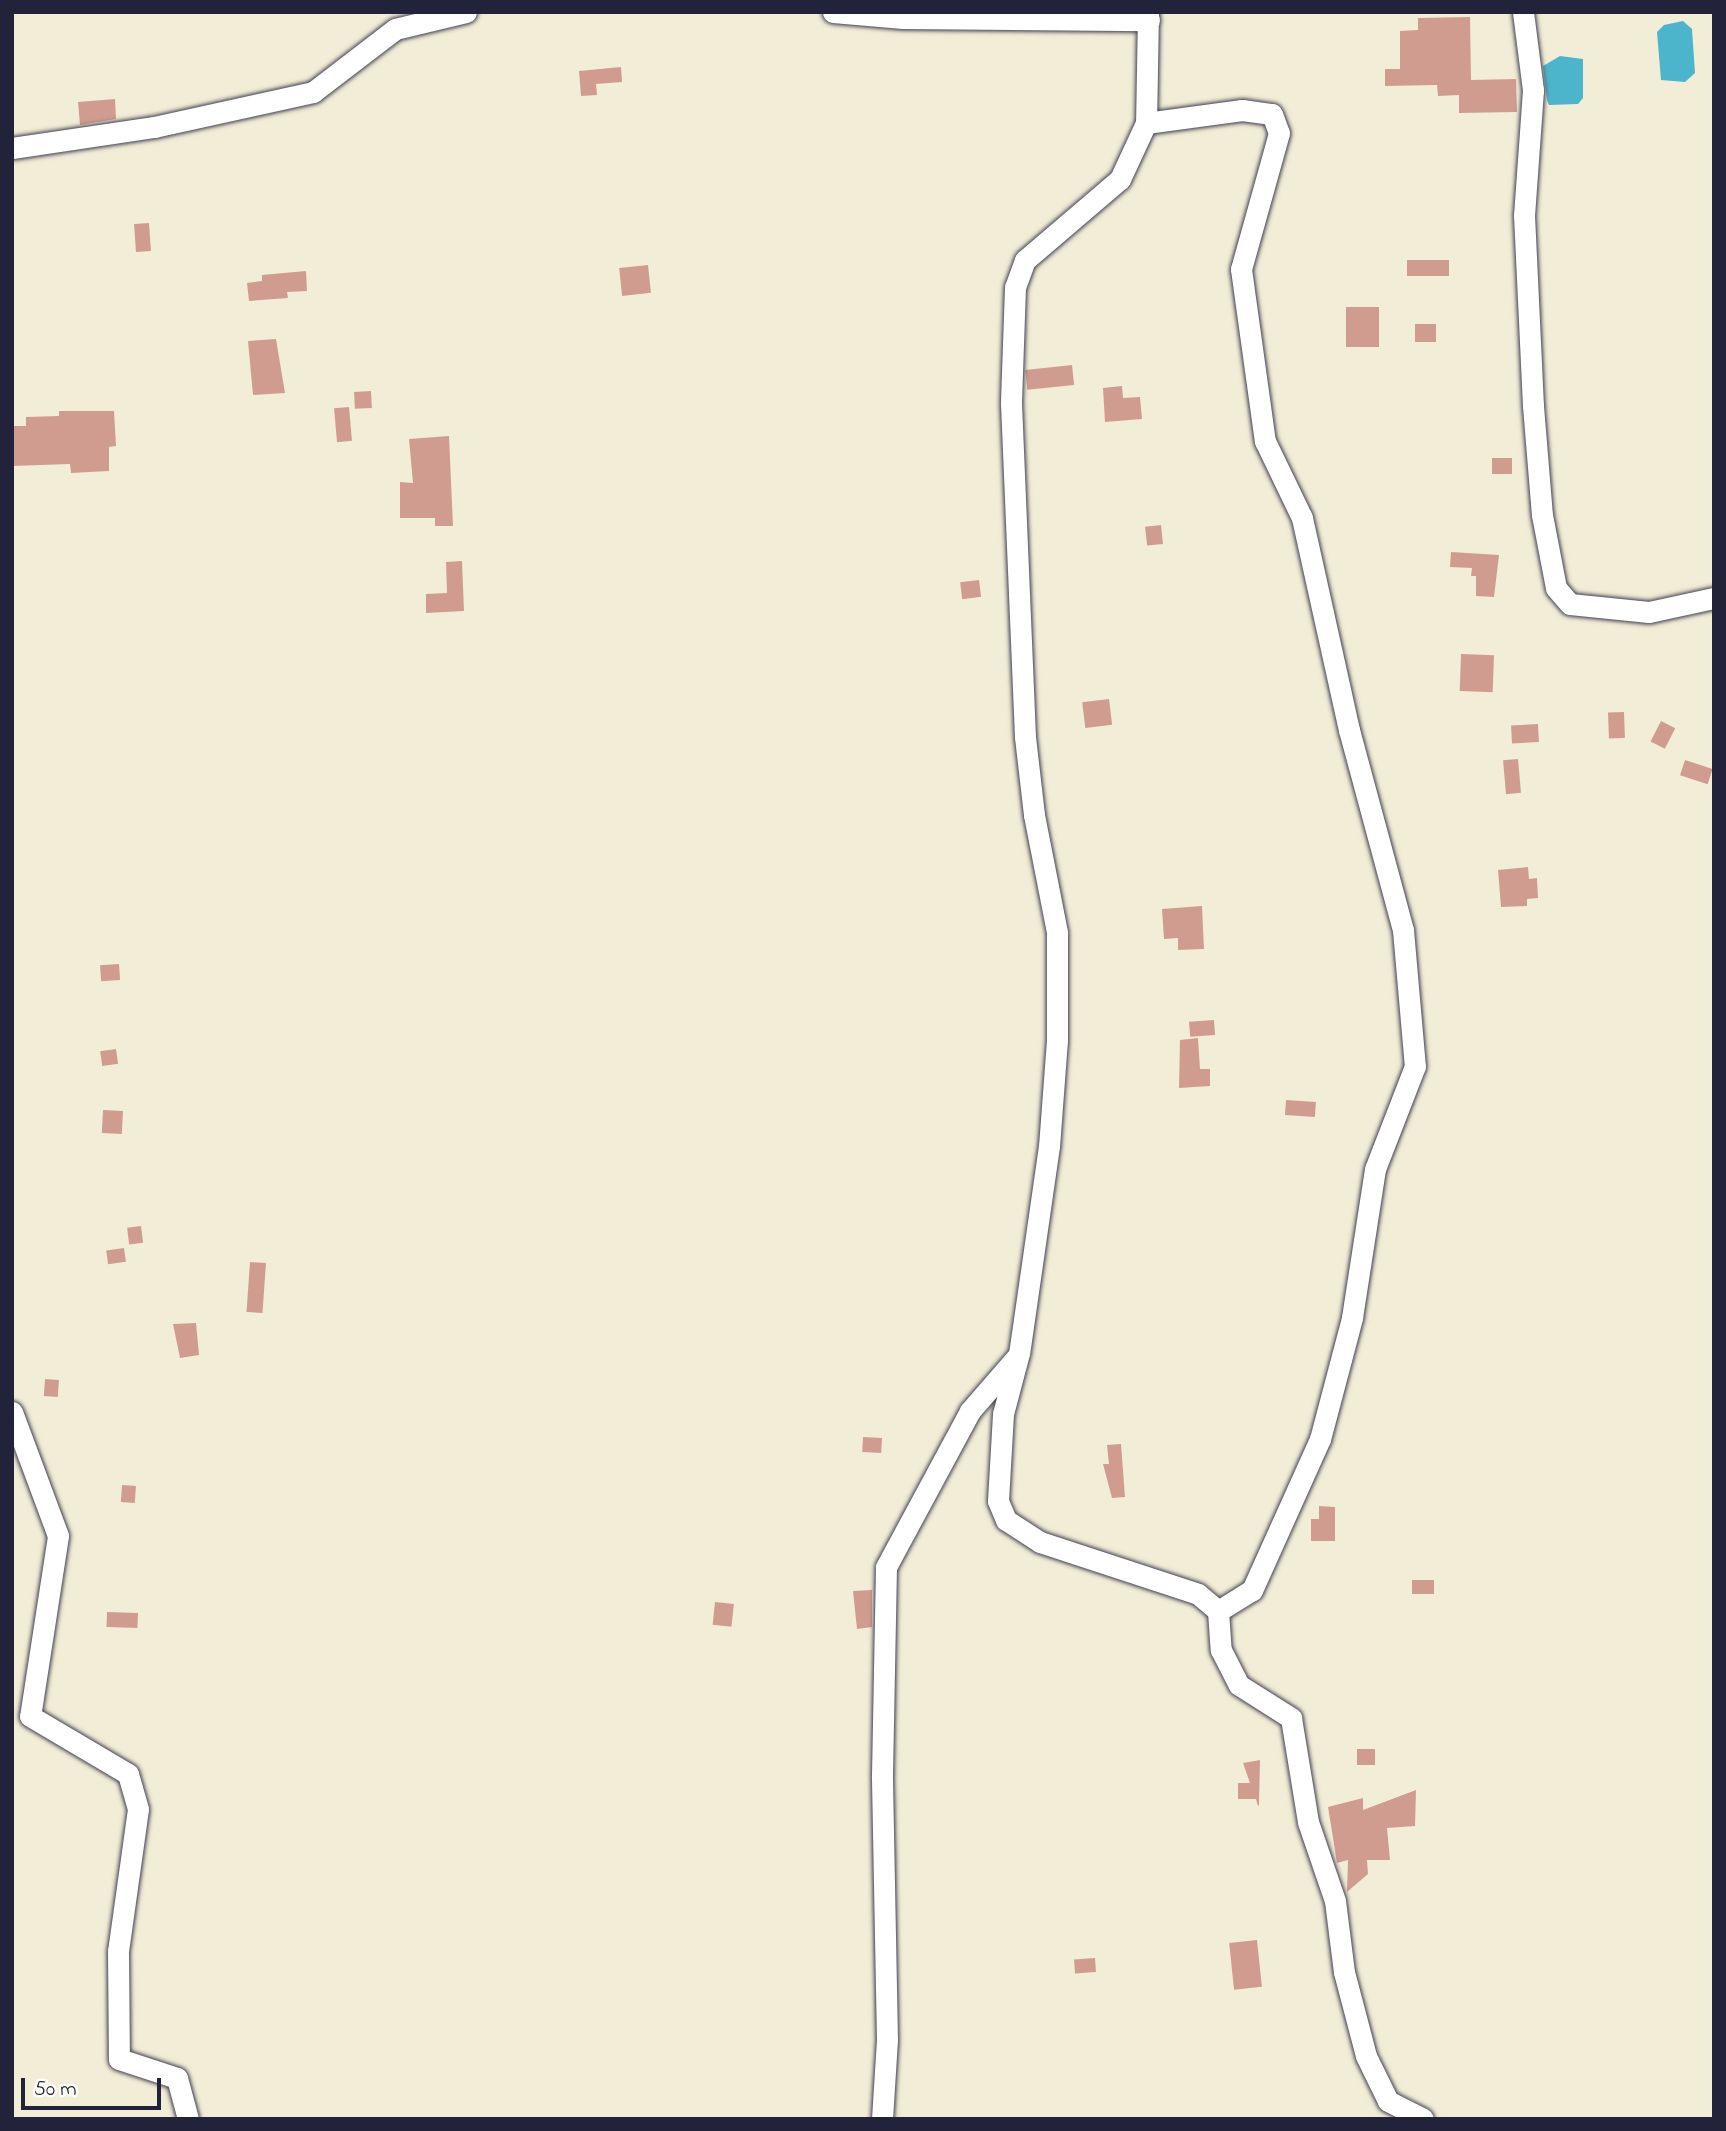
<!DOCTYPE html>
<html>
<head>
<meta charset="utf-8">
<style>
	body { margin:0 }
	#map { position:relative; width:1726px; height:2131px; overflow:hidden; background:#f2edd7; font-family:"Indie Flower",sans-serif }
	div>[style] { position:absolute }
	.water>* { inset:0; background:#4cb5cb }
	.building>* { inset:0; background:#d19c90; transform-origin:0 0 }
	.roads { filter:drop-shadow(0 0 2px #414052) drop-shadow(0 0 2px #414052) }
	.minor>* { height:21px; margin:-10.5px; padding:0 10.5px; transform-origin:10.5px; border-radius:10.5px; background:#fff }
	span { translate:-50% -50%; white-space:nowrap; text-align:center; line-height:1.15; -webkit-text-stroke:6px #fdfcf7; paint-order:stroke }
	.frame { position:absolute; inset:0; border:14px solid #22223b; pointer-events:none }
	.scale { position:absolute; left:21px; top:2078px; width:140px; height:32px; box-sizing:border-box; border:4px solid #22223b; border-top:0; padding-left:9px; font-size:21px; line-height:24px; white-space:nowrap; color:#22223b; -webkit-text-stroke:5px #fdfcf7; paint-order:stroke }
</style>
</head>
<body>
<div id="map">
	<div class="water">
		<div style="clip-path:polygon(1683px 21px,1692px 29px,1695px 73px,1685px 82px,1661px 80px,1657px 32px,1664px 25px)"></div>
		<div style="clip-path:polygon(1560px 56px,1583px 59px,1583px 98px,1578px 104px,1549px 105px,1547px 100px,1543px 66px)"></div>
	</div>
	<div class="building">
		<div style="clip-path:polygon(1470px 17px,1471px 80px,1516px 79px,1517px 112px,1459px 113px,1459px 95px,1438px 96px,1437px 85px,1385px 86px,1385px 69px,1400px 69px,1400px 31px,1418px 30px,1418px 18px)"></div>
		<div style="clip-path:polygon(621px 67px,622px 82px,596px 84px,597px 95px,581px 96px,579px 71px)"></div>
		<div style="clip-path:polygon(115px 99px,116px 119px,80px 125px,78px 102px)"></div>
		<div style="left:149px;top:223px;width:28px;height:15px;rotate:86deg"></div>
		<div style="left:1407px;top:260px;width:42px;height:16px"></div>
		<div style="left:648px;top:265px;width:28px;height:29px;rotate:84deg"></div>
		<div style="clip-path:polygon(306px 271px,307px 291px,287px 292px,288px 298px,249px 301px,247px 283px,262px 281px,262px 275px)"></div>
		<div style="left:1346px;top:307px;width:33px;height:40px"></div>
		<div style="left:1415px;top:324px;width:21px;height:18px"></div>
		<div style="clip-path:polygon(276px 339px,285px 393px,253px 395px,248px 341px)"></div>
		<div style="left:1072px;top:365px;width:20px;height:47px;rotate:84deg"></div>
		<div style="clip-path:polygon(1122px 386px,1123px 398px,1140px 397px,1142px 419px,1105px 422px,1103px 388px)"></div>
		<div style="left:371px;top:391px;width:17px;height:17px;rotate:87deg"></div>
		<div style="left:349px;top:407px;width:34px;height:15px;rotate:85deg"></div>
		<div style="clip-path:polygon(59px 411px,114px 411px,116px 446px,109px 447px,109px 471px,71px 473px,70px 464px,12px 466px,12px 426px,26px 426px,26px 417px,59px 416px)"></div>
		<div style="clip-path:polygon(449px 436px,453px 526px,435px 526px,435px 518px,400px 518px,400px 482px,413px 483px,409px 439px)"></div>
		<div style="left:1492px;top:458px;width:20px;height:16px"></div>
		<div style="left:1161px;top:525px;width:19px;height:16px;rotate:84deg"></div>
		<div style="clip-path:polygon(1451px 552px,1499px 555px,1494px 597px,1476px 596px,1476px 576px,1471px 576px,1472px 568px,1450px 567px)"></div>
		<div style="clip-path:polygon(462px 561px,464px 611px,426px 613px,426px 594px,447px 593px,446px 562px)"></div>
		<div style="left:979px;top:580px;width:17px;height:19px;rotate:83deg"></div>
		<div style="left:1461px;top:654px;width:33px;height:37px;rotate:2deg"></div>
		<div style="left:1109px;top:699px;width:26px;height:27px;rotate:83deg"></div>
		<div style="left:1624px;top:712px;width:26px;height:16px;rotate:88deg"></div>
		<div style="left:1661px;top:721px;width:16px;height:23px;rotate:27deg"></div>
		<div style="left:1538px;top:724px;width:18px;height:27px;rotate:87deg"></div>
		<div style="left:1518px;top:759px;width:34px;height:15px;rotate:85deg"></div>
		<div style="left:1685px;top:760px;width:29px;height:16px;rotate:18deg"></div>
		<div style="clip-path:polygon(1528px 867px,1529px 879px,1537px 878px,1538px 898px,1527px 899px,1527px 906px,1501px 907px,1498px 870px)"></div>
		<div style="clip-path:polygon(1202px 906px,1204px 949px,1178px 950px,1178px 938px,1164px 939px,1162px 909px)"></div>
		<div style="left:119px;top:964px;width:16px;height:19px;rotate:86deg"></div>
		<div style="left:1214px;top:1020px;width:15px;height:25px;rotate:86deg"></div>
		<div style="clip-path:polygon(1198px 1038px,1200px 1069px,1210px 1069px,1210px 1086px,1179px 1088px,1180px 1040px)"></div>
		<div style="left:116px;top:1049px;width:15px;height:16px;rotate:82deg"></div>
		<div style="left:1286px;top:1100px;width:30px;height:15px;rotate:4deg"></div>
		<div style="left:103px;top:1110px;width:20px;height:23px;rotate:3deg"></div>
		<div style="left:141px;top:1226px;width:17px;height:14px;rotate:83deg"></div>
		<div style="left:124px;top:1248px;width:14px;height:18px;rotate:82deg"></div>
		<div style="left:250px;top:1262px;width:16px;height:50px;rotate:4deg"></div>
		<div style="clip-path:polygon(196px 1323px,199px 1355px,180px 1358px,173px 1324px)"></div>
		<div style="left:45px;top:1379px;width:14px;height:17px;rotate:4deg"></div>
		<div style="left:863px;top:1437px;width:19px;height:15px;rotate:3deg"></div>
		<div style="clip-path:polygon(1121px 1444px,1125px 1497px,1112px 1498px,1103px 1464px,1109px 1464px,1107px 1445px)"></div>
		<div style="left:122px;top:1485px;width:14px;height:17px;rotate:4deg"></div>
		<div style="clip-path:polygon(1319px 1506px,1335px 1507px,1335px 1541px,1311px 1541px,1311px 1519px,1319px 1519px)"></div>
		<div style="left:1412px;top:1580px;width:22px;height:14px"></div>
		<div style="clip-path:polygon(872px 1590px,872px 1627px,857px 1629px,853px 1591px)"></div>
		<div style="left:715px;top:1602px;width:19px;height:23px;rotate:6deg"></div>
		<div style="left:107px;top:1612px;width:31px;height:15px;rotate:2deg"></div>
		<div style="left:1357px;top:1749px;width:18px;height:16px"></div>
		<div style="clip-path:polygon(1260px 1760px,1259px 1805px,1258px 1806px,1256px 1799px,1238px 1799px,1238px 1783px,1250px 1783px,1243px 1763px)"></div>
		<div style="clip-path:polygon(1416px 1790px,1415px 1826px,1387px 1828px,1390px 1860px,1367px 1860px,1368px 1874px,1347px 1892px,1348px 1860px,1337px 1863px,1328px 1807px,1363px 1798px,1363px 1810px)"></div>
		<div style="left:1257px;top:1940px;width:47px;height:28px;rotate:84deg"></div>
		<div style="left:1095px;top:1958px;width:14px;height:21px;rotate:86deg"></div>
	</div>
	<div class="roads">
		<div class="minor">
			<div style="left:833px;top:12px;width:70px;rotate:4.9deg"></div>
			<div style="left:903px;top:18px;width:246px;rotate:0.5deg"></div>
			<div style="left:1148px;top:12px;width:111px;rotate:91deg"></div>
			<div style="left:1146px;top:123px;width:62px;rotate:114.9deg"></div>
			<div style="left:1120px;top:179px;width:125px;rotate:139.5deg"></div>
			<div style="left:1025px;top:260px;width:29px;rotate:110deg"></div>
			<div style="left:1015px;top:287px;width:116px;rotate:92deg"></div>
			<div style="left:1011px;top:403px;width:334px;rotate:87.6deg"></div>
			<div style="left:1025px;top:737px;width:79px;rotate:83.4deg"></div>
			<div style="left:1034px;top:815px;width:119px;rotate:78.9deg"></div>
			<div style="left:1057px;top:932px;width:108px;rotate:90deg"></div>
			<div style="left:1057px;top:1040px;width:106px;rotate:94.3deg"></div>
			<div style="left:1049px;top:1146px;width:209px;rotate:98.2deg"></div>
			<div style="left:1019px;top:1353px;width:63px;rotate:104.7deg"></div>
			<div style="left:1003px;top:1414px;width:87px;rotate:93.3deg"></div>
			<div style="left:998px;top:1501px;width:21px;rotate:67deg"></div>
			<div style="left:1006px;top:1520px;width:40px;rotate:32.9deg"></div>
			<div style="left:1040px;top:1542px;width:166px;rotate:18.2deg"></div>
			<div style="left:1198px;top:1594px;width:26px;rotate:40deg"></div>
			<div style="left:1218px;top:1611px;width:39px;rotate:86deg"></div>
			<div style="left:1221px;top:1650px;width:39px;rotate:63deg"></div>
			<div style="left:1239px;top:1685px;width:62px;rotate:32.4deg"></div>
			<div style="left:1291px;top:1718px;width:105px;rotate:80.7deg"></div>
			<div style="left:1308px;top:1822px;width:83px;rotate:71.1deg"></div>
			<div style="left:1335px;top:1901px;width:72px;rotate:82.8deg"></div>
			<div style="left:1344px;top:1972px;width:87px;rotate:75.3deg"></div>
			<div style="left:1366px;top:2056px;width:50px;rotate:63.9deg"></div>
			<div style="left:1388px;top:2101px;width:39px;rotate:27deg"></div>
			<div style="left:1523px;top:12px;width:79px;rotate:82.7deg"></div>
			<div style="left:1533px;top:90px;width:125px;rotate:94.1deg"></div>
			<div style="left:1524px;top:215px;width:191px;rotate:87.3deg"></div>
			<div style="left:1533px;top:406px;width:109px;rotate:85.3deg"></div>
			<div style="left:1542px;top:515px;width:74px;rotate:79.1deg"></div>
			<div style="left:1556px;top:588px;width:21px;rotate:49deg"></div>
			<div style="left:1570px;top:604px;width:79px;rotate:5.8deg"></div>
			<div style="left:1649px;top:612px;width:66px;rotate:-12.2deg"></div>
			<div style="left:1146px;top:123px;width:97px;rotate:-7.7deg"></div>
			<div style="left:1242px;top:110px;width:30px;rotate:8deg"></div>
			<div style="left:1272px;top:114px;width:20px;rotate:70deg"></div>
			<div style="left:1279px;top:133px;width:141px;rotate:105.6deg"></div>
			<div style="left:1241px;top:269px;width:174px;rotate:82.1deg"></div>
			<div style="left:1265px;top:441px;width:85px;rotate:64.3deg"></div>
			<div style="left:1302px;top:518px;width:217px;rotate:77.5deg"></div>
			<div style="left:1349px;top:730px;width:207px;rotate:74.9deg"></div>
			<div style="left:1403px;top:930px;width:137px;rotate:85deg"></div>
			<div style="left:1415px;top:1066px;width:110px;rotate:111.2deg"></div>
			<div style="left:1375px;top:1169px;width:151px;rotate:98.8deg"></div>
			<div style="left:1352px;top:1318px;width:125px;rotate:104.8deg"></div>
			<div style="left:1320px;top:1439px;width:166px;rotate:114.2deg"></div>
			<div style="left:1252px;top:1590px;width:40px;rotate:148deg"></div>
			<div style="left:12px;top:148px;width:144px;rotate:-8.4deg"></div>
			<div style="left:154px;top:127px;width:163px;rotate:-12.4deg"></div>
			<div style="left:313px;top:92px;width:103px;rotate:-37.5deg"></div>
			<div style="left:395px;top:29px;width:73px;rotate:-13.5deg"></div>
			<div style="left:12px;top:1412px;width:132px;rotate:69.6deg"></div>
			<div style="left:58px;top:1536px;width:182px;rotate:98.8deg"></div>
			<div style="left:30px;top:1716px;width:114px;rotate:30.6deg"></div>
			<div style="left:128px;top:1774px;width:36px;rotate:74deg"></div>
			<div style="left:138px;top:1809px;width:143px;rotate:98deg"></div>
			<div style="left:118px;top:1951px;width:108px;rotate:89.5deg"></div>
			<div style="left:119px;top:2059px;width:61px;rotate:18.1deg"></div>
			<div style="left:177px;top:2078px;width:42px;rotate:75deg"></div>
			<div style="left:882px;top:2119px;width:79px;rotate:-86.4deg"></div>
			<div style="left:887px;top:2040px;width:265px;rotate:-91.1deg"></div>
			<div style="left:882px;top:1775px;width:208px;rotate:-88.9deg"></div>
			<div style="left:886px;top:1567px;width:177px;rotate:-61.7deg"></div>
			<div style="left:970px;top:1411px;width:70px;rotate:-49deg"></div>
		</div>
	</div>
	<div class="frame"></div>
	<div class="scale">50 m</div>
</div>
</body>
</html>
